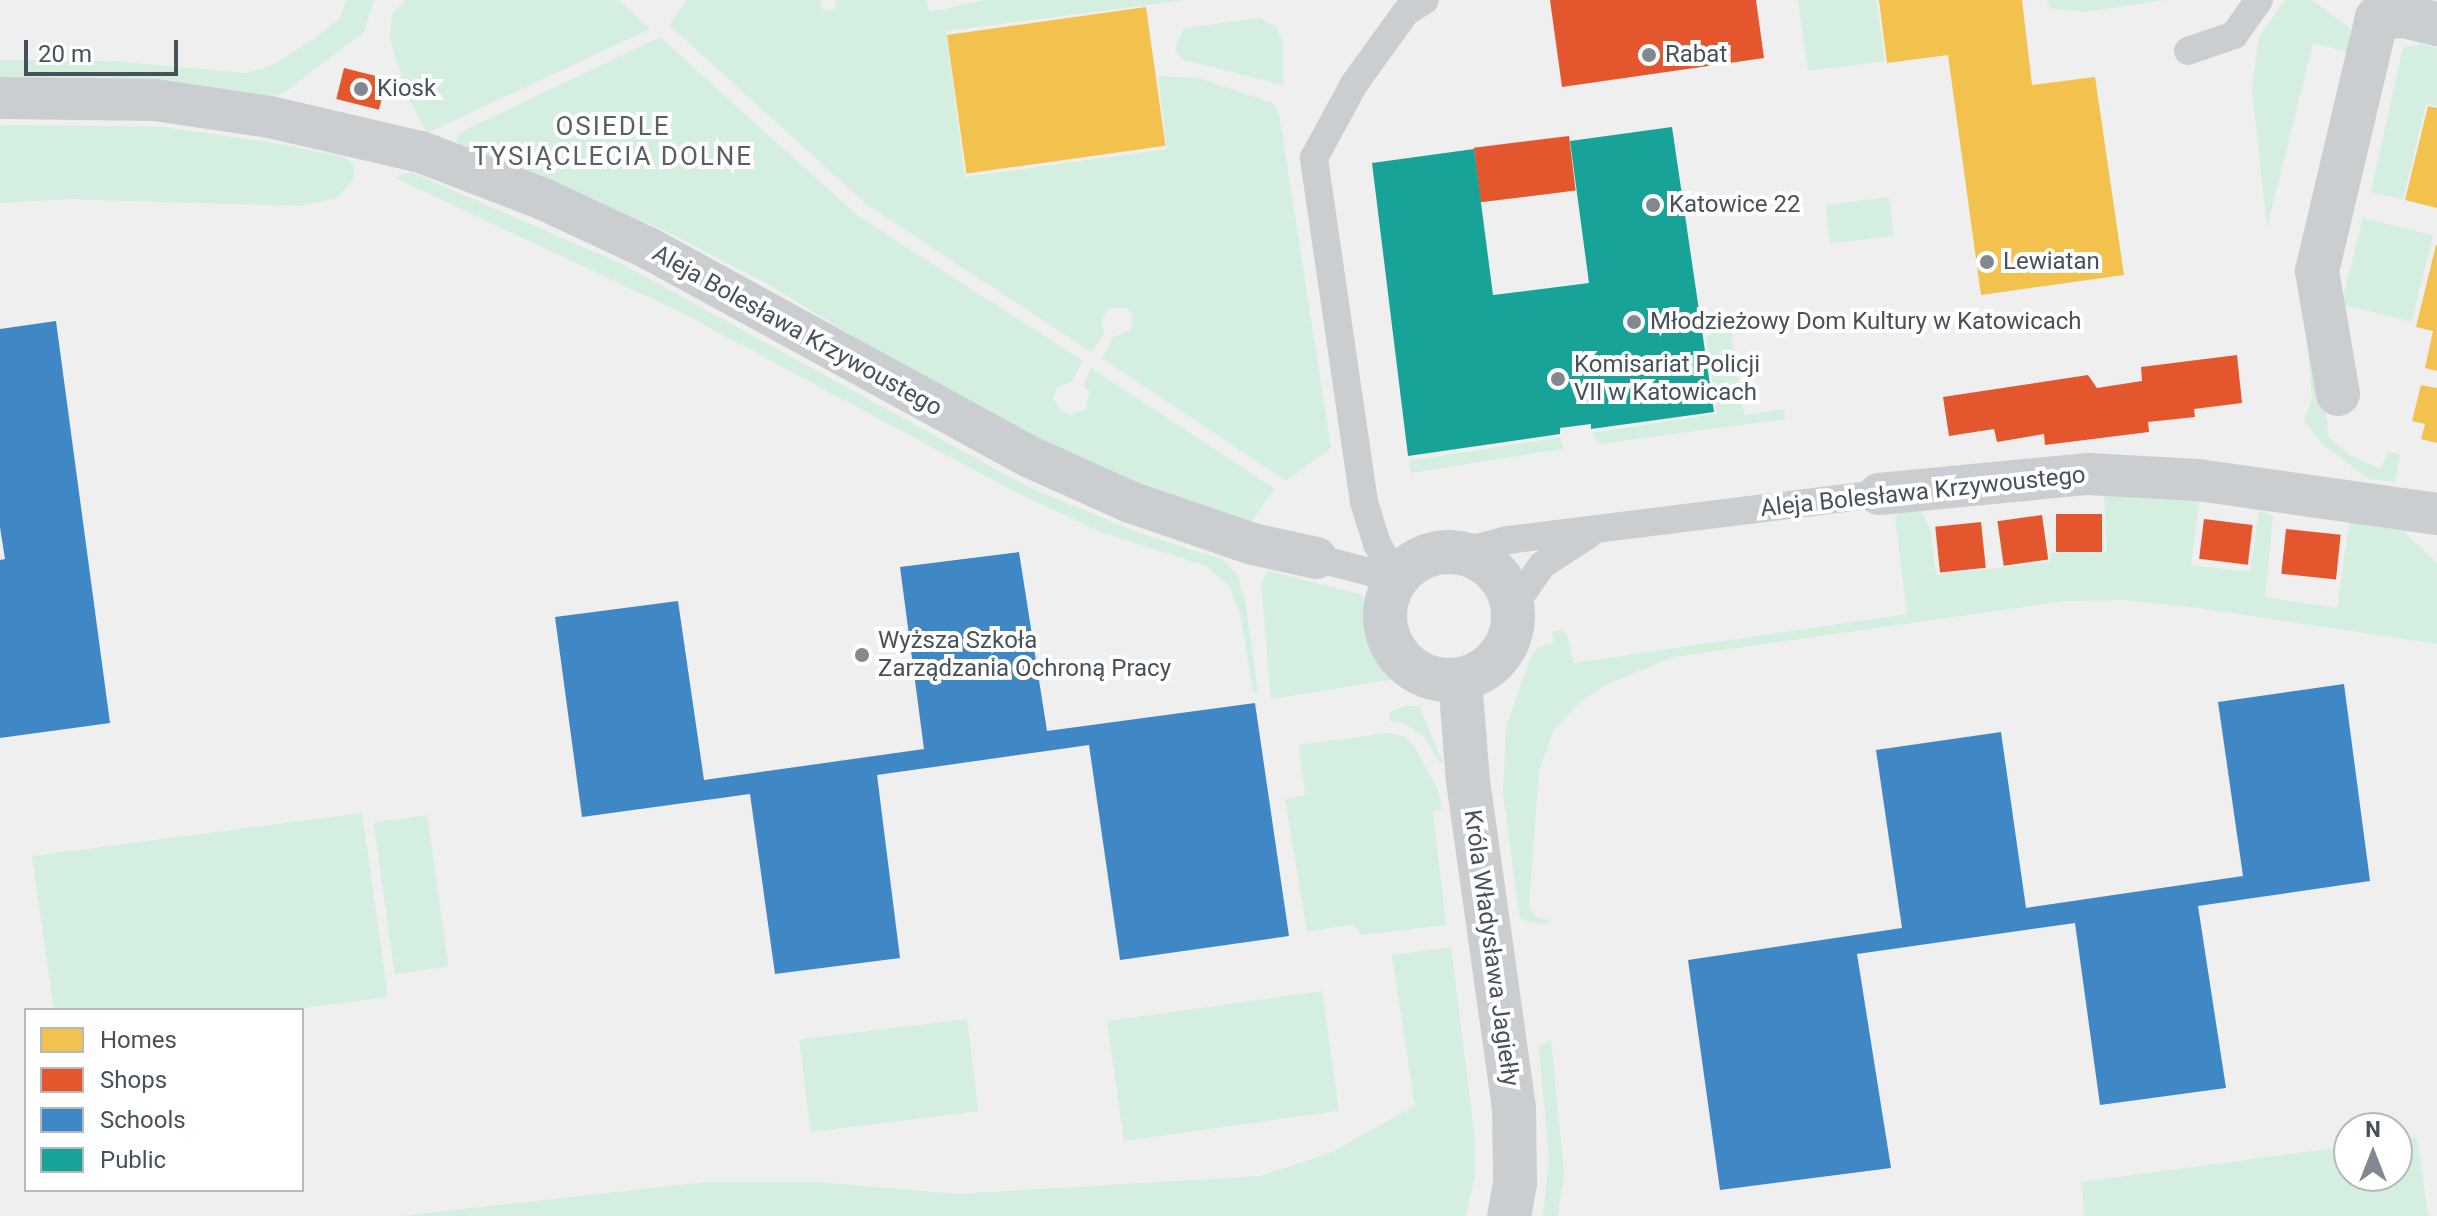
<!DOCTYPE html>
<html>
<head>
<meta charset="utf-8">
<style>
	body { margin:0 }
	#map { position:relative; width:2437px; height:1216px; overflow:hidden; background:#f0efef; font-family:Roboto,sans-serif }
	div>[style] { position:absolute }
	.green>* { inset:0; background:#d4eedf; transform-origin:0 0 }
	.homes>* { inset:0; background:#f2c14e; transform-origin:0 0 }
	.shops>* { inset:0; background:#e4572e; transform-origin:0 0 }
	.schools>* { inset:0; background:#3f88c5 }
	.public>* { inset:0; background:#17a398 }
	.service>* { height:28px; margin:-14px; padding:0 14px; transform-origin:14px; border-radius:14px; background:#cbced0 }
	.pedestrian>* { height:42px; margin:-21px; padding:0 21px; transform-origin:21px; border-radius:21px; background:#cbced0 }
	.minor>* { height:44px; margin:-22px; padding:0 22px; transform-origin:22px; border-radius:22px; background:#cbced0 }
	.minor>.ring { margin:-22px; padding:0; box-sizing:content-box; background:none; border:44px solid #cbced0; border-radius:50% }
	.dots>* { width:22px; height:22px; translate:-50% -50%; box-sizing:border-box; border:4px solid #fff; border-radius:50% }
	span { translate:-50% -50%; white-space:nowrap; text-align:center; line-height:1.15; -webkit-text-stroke:8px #fff; paint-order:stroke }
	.poi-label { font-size:24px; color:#47515b }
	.left { translate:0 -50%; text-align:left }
	.street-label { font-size:24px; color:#47515b }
	.neighbourhood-label { font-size:26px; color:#5b5e63; letter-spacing:2px }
	.legend { position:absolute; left:24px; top:1008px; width:280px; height:184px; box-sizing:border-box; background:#fff; border:2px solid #b5b9bd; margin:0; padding:10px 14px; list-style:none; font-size:24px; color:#47515b }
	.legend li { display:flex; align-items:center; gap:16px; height:40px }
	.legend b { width:40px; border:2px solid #b5b9bd }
	.north { position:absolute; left:2333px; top:1112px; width:80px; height:80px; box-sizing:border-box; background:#fff; border:2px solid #b5b9bd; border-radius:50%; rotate:0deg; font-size:22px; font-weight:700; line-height:32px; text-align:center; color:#47515b }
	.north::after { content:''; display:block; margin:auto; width:28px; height:36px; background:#82888f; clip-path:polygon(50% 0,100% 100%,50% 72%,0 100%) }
	.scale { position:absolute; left:24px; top:40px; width:154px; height:36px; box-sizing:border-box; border:4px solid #47515b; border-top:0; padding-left:10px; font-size:24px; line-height:28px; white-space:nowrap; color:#47515b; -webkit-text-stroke:6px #fff; paint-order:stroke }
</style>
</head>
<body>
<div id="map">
	<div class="green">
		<div style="clip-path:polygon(347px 0,374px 0,364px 32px,282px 94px,266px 97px,0 80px,0 60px,114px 61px,245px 73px,269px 67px,314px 39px,339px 19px)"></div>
		<div style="clip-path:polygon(405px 0,619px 0,650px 29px,427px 133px,406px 93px,390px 38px,392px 15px)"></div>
		<div style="clip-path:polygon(687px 0,821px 0,823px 12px,836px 9px,835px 0,926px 0,929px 12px,986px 0,1186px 0,946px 31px,965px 177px,1167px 149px,1158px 76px,1198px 78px,1273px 103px,1279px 114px,1331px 448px,1286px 481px,1102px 358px,1113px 337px,1131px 330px,1133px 314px,1127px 308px,1108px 308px,1101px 324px,1105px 333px,1091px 352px,866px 204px,669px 25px)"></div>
		<div style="clip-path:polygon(1798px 0,1876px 0,1885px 61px,1808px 71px)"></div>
		<div style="clip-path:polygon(2047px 0,2165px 0,2085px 12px,2049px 8px)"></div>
		<div style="clip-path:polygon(2285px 0,2311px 0,2349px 27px,2352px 53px,2313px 43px,2267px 228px,2252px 89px,2259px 37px)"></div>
		<div style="clip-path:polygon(1259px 18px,1277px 27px,1283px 43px,1283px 85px,1181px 59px,1175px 49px,1184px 28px)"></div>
		<div style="clip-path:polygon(660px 37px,858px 216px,1083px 361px,1072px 381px,1057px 388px,1053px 397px,1060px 410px,1070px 415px,1086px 409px,1089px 391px,1083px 385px,1091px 368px,1275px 489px,1250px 523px,1144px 490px,983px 415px,771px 286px,666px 231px,457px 145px,457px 136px,465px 130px)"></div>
		<div style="clip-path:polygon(2420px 44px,2437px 48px,2437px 106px,2426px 104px,2403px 199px,2371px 192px,2403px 48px)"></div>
		<div style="clip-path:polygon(0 125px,163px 127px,269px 142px,344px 157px,354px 165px,354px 179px,337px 198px,301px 206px,67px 199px,0 203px)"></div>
		<div style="clip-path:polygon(411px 172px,624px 265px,1030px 488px,1147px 536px,1222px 559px,1237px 574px,1245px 600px,1258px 692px,1253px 692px,1241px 618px,1230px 587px,1206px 566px,1101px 532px,1019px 494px,682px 313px,395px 178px)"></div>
		<div style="left:1889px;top:197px;width:39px;height:64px;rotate:83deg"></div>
		<div style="left:2363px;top:218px;width:72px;height:89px;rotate:14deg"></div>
		<div style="clip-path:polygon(1730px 325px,1744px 415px,1784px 409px,1785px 419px,1599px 444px,1592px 433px,1717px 414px,1706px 337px)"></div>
		<div style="clip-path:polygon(2307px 336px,2319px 361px,2329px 437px,2350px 455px,2381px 469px,2388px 451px,2400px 454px,2395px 482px,2369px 479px,2321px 443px,2304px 421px,2312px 399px)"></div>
		<div style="left:1561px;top:437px;width:12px;height:154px;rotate:81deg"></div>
		<div style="clip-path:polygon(2104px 491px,2200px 495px,2191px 565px,2250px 572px,2259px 511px,2273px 516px,2265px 597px,2337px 608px,2350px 517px,2396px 524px,2437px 563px,2437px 644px,2198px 608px,2124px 600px,2065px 601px,1673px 657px,1606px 685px,1579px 703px,1554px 730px,1539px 770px,1529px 906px,1537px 918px,1552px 920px,1545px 925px,1520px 919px,1503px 793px,1506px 727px,1529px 662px,1537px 648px,1554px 643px,1552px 631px,1562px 630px,1568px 637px,1573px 663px,1907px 614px,1895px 517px,1901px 511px,1919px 507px,1930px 529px,1936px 575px,2050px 562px,2050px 553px,2107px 552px)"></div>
		<div style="clip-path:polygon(1268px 571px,1363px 595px,1371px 644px,1396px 679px,1271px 699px,1261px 583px)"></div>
		<div style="clip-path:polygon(1407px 706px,1419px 706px,1443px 762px,1440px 763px,1424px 737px,1404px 723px,1389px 721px,1390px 712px)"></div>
		<div style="clip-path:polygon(1387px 733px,1403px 736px,1414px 746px,1437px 788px,1442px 809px,1433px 811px,1446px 925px,1361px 935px,1354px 925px,1307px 931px,1285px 799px,1305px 795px,1299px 745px)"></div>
		<div style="clip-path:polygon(362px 813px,388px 997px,289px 1010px,54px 1010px,32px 856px)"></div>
		<div style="left:427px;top:815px;width:153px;height:54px;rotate:82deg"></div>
		<div style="clip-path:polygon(1451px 947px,1475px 1140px,1475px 1175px,1466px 1216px,399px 1216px,705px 1182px,820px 1182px,957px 1194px,1261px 1176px,1328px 1154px,1415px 1106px,1392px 955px)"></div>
		<div style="left:1322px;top:991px;width:121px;height:217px;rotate:82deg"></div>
		<div style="left:967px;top:1019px;width:93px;height:169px;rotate:83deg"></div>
		<div style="clip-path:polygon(1551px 1039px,1564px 1173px,1558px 1216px,1543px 1216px,1549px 1160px,1539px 1047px)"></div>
		<div style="clip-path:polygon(2417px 1137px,2428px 1216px,2085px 1216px,2081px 1182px,2349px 1146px,2349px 1176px,2397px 1176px,2397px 1140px)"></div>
	</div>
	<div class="homes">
		<div style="clip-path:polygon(1879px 0,2022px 0,2032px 85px,2095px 77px,2124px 275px,1981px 295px,1948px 55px,1887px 63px)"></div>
		<div style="left:1146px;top:7px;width:140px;height:201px;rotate:82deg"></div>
		<div style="clip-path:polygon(2428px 106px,2437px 108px,2437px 208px,2405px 200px)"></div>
		<div style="clip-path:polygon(2436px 245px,2437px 245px,2437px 371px,2425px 368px,2433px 331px,2416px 327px)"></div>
		<div style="clip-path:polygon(2421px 385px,2437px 388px,2437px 443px,2421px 439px,2425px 424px,2412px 421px)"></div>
	</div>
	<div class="shops">
		<div style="clip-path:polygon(1550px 0,1756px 0,1764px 58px,1562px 87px)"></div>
		<div style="left:344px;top:68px;width:44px;height:32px;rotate:14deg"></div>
		<div style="left:1569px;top:136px;width:55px;height:96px;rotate:83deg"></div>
		<div style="clip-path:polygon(2237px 355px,2242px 403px,2194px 409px,2195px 417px,2148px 422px,2149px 432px,2045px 445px,2044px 434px,1997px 442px,1994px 429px,1949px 436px,1943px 397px,2088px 375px,2097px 388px,2142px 381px,2141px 367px)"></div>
		<div style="left:2056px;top:514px;width:46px;height:38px"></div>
		<div style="left:2042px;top:515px;width:45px;height:45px;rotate:82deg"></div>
		<div style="left:2204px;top:519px;width:49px;height:40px;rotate:7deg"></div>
		<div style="left:1981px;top:522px;width:46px;height:46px;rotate:84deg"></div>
		<div style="left:2286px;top:529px;width:55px;height:45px;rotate:6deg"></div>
	</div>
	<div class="schools">
		<div style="clip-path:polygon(56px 321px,110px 723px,0 738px,0 560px,5px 559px,0 527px,0 329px)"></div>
		<div style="clip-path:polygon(1019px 552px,1047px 731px,1255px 703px,1289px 936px,1120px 960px,1089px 745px,877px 775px,900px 958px,775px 974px,750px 794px,582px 817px,555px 617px,678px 601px,704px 780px,924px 749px,900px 567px)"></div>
		<div style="clip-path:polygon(2344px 684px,2370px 881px,2198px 906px,2226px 1088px,2100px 1105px,2075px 923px,1857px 954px,1891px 1168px,1720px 1190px,1688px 960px,1902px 928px,1876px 750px,2001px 732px,2026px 908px,2243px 876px,2218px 702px)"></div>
	</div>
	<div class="public">
		<div style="clip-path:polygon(1672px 127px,1714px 412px,1591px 429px,1591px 424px,1560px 428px,1560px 434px,1408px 456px,1372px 163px,1474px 149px,1493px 295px,1589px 283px,1570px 141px)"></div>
	</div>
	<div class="service">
		<div style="left:2188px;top:51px;width:49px;rotate:-19.2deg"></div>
		<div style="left:2234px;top:35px;width:43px;rotate:-54.5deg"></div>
		<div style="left:1458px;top:553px;width:52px;rotate:-14.6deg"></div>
		<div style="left:1508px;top:540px;width:374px;rotate:-7.1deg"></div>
		<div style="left:1316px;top:558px;width:83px;rotate:14.7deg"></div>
		<div style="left:1396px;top:579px;width:40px;rotate:-118deg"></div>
		<div style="left:1377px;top:544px;width:44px;rotate:-107.2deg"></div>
		<div style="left:1364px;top:502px;width:348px;rotate:-98.3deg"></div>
		<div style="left:1314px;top:158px;width:84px;rotate:-61.6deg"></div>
		<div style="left:1354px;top:84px;width:89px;rotate:-54.2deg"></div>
		<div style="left:1406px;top:12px;width:22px;rotate:-32deg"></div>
		<div style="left:1513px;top:607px;width:51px;rotate:-55.4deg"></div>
		<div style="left:1542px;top:565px;width:55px;rotate:-33.1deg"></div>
	</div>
	<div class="pedestrian">
		<div style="left:0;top:98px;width:155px;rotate:0.7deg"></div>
		<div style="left:155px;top:100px;width:116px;rotate:8.4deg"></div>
		<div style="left:270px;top:117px;width:155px;rotate:13.1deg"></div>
		<div style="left:421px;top:152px;width:131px;rotate:21.1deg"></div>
		<div style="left:543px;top:199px;width:118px;rotate:25deg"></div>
		<div style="left:650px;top:249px;width:433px;rotate:28.7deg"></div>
		<div style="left:1030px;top:457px;width:110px;rotate:24.2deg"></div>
		<div style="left:1130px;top:502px;width:130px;rotate:18.9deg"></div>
		<div style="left:1253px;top:544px;width:65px;rotate:12.5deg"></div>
		<div style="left:1879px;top:494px;width:210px;rotate:-5.5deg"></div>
		<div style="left:2088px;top:474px;width:110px;rotate:3.1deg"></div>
		<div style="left:2198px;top:480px;width:241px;rotate:8.1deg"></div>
	</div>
	<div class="minor">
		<div style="left:2338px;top:394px;width:125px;rotate:-99.7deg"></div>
		<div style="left:2317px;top:271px;width:260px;rotate:-76.7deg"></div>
		<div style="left:2377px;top:18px;width:27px;rotate:-4deg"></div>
		<div style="left:2404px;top:16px;width:34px;rotate:14deg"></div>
		<div class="ring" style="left:1385px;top:552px;width:84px;height:84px"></div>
		<div style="left:1460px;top:680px;width:101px;rotate:85.5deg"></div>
		<div style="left:1468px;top:781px;width:330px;rotate:82deg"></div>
		<div style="left:1514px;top:1108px;width:75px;rotate:89.2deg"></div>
		<div style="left:1515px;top:1183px;width:34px;rotate:100deg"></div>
	</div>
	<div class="dots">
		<div style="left:1649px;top:55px;background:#82888f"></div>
		<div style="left:361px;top:89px;background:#82888f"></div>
		<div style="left:1653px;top:205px;background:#82888f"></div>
		<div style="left:1987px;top:262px;background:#82888f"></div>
		<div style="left:1634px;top:322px;background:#82888f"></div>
		<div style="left:1558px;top:379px;background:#82888f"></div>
		<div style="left:862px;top:655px;background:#82888f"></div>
	</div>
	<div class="poi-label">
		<span class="left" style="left:1665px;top:55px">Rabat</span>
		<span class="left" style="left:377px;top:89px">Kiosk</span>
		<span class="left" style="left:1669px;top:205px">Katowice 22</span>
		<span class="left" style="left:2003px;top:262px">Lewiatan</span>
		<span class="left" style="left:1650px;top:322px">Młodzieżowy Dom Kultury w Katowicach</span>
		<span class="left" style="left:1574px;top:379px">Komisariat Policji<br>VII w Katowicach</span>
		<span class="left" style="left:878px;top:655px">Wyższa Szkoła<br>Zarządzania Ochroną Pracy</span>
	</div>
	<div class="street-label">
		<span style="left:797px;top:331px;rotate:29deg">Aleja Bolesława Krzywoustego</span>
		<span style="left:1923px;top:492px;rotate:-6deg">Aleja Bolesława Krzywoustego</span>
		<span style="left:1491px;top:948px;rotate:82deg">Króla Władysława Jagiełły</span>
	</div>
	<div class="neighbourhood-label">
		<span style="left:613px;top:142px">OSIEDLE<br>TYSIĄCLECIA DOLNE</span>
	</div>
	<ul class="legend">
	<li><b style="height:22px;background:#f2c14e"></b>Homes</li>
	<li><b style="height:22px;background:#e4572e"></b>Shops</li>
	<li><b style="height:22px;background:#3f88c5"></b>Schools</li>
	<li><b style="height:22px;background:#17a398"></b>Public</li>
	</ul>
	<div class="north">N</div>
	<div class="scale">20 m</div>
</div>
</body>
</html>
